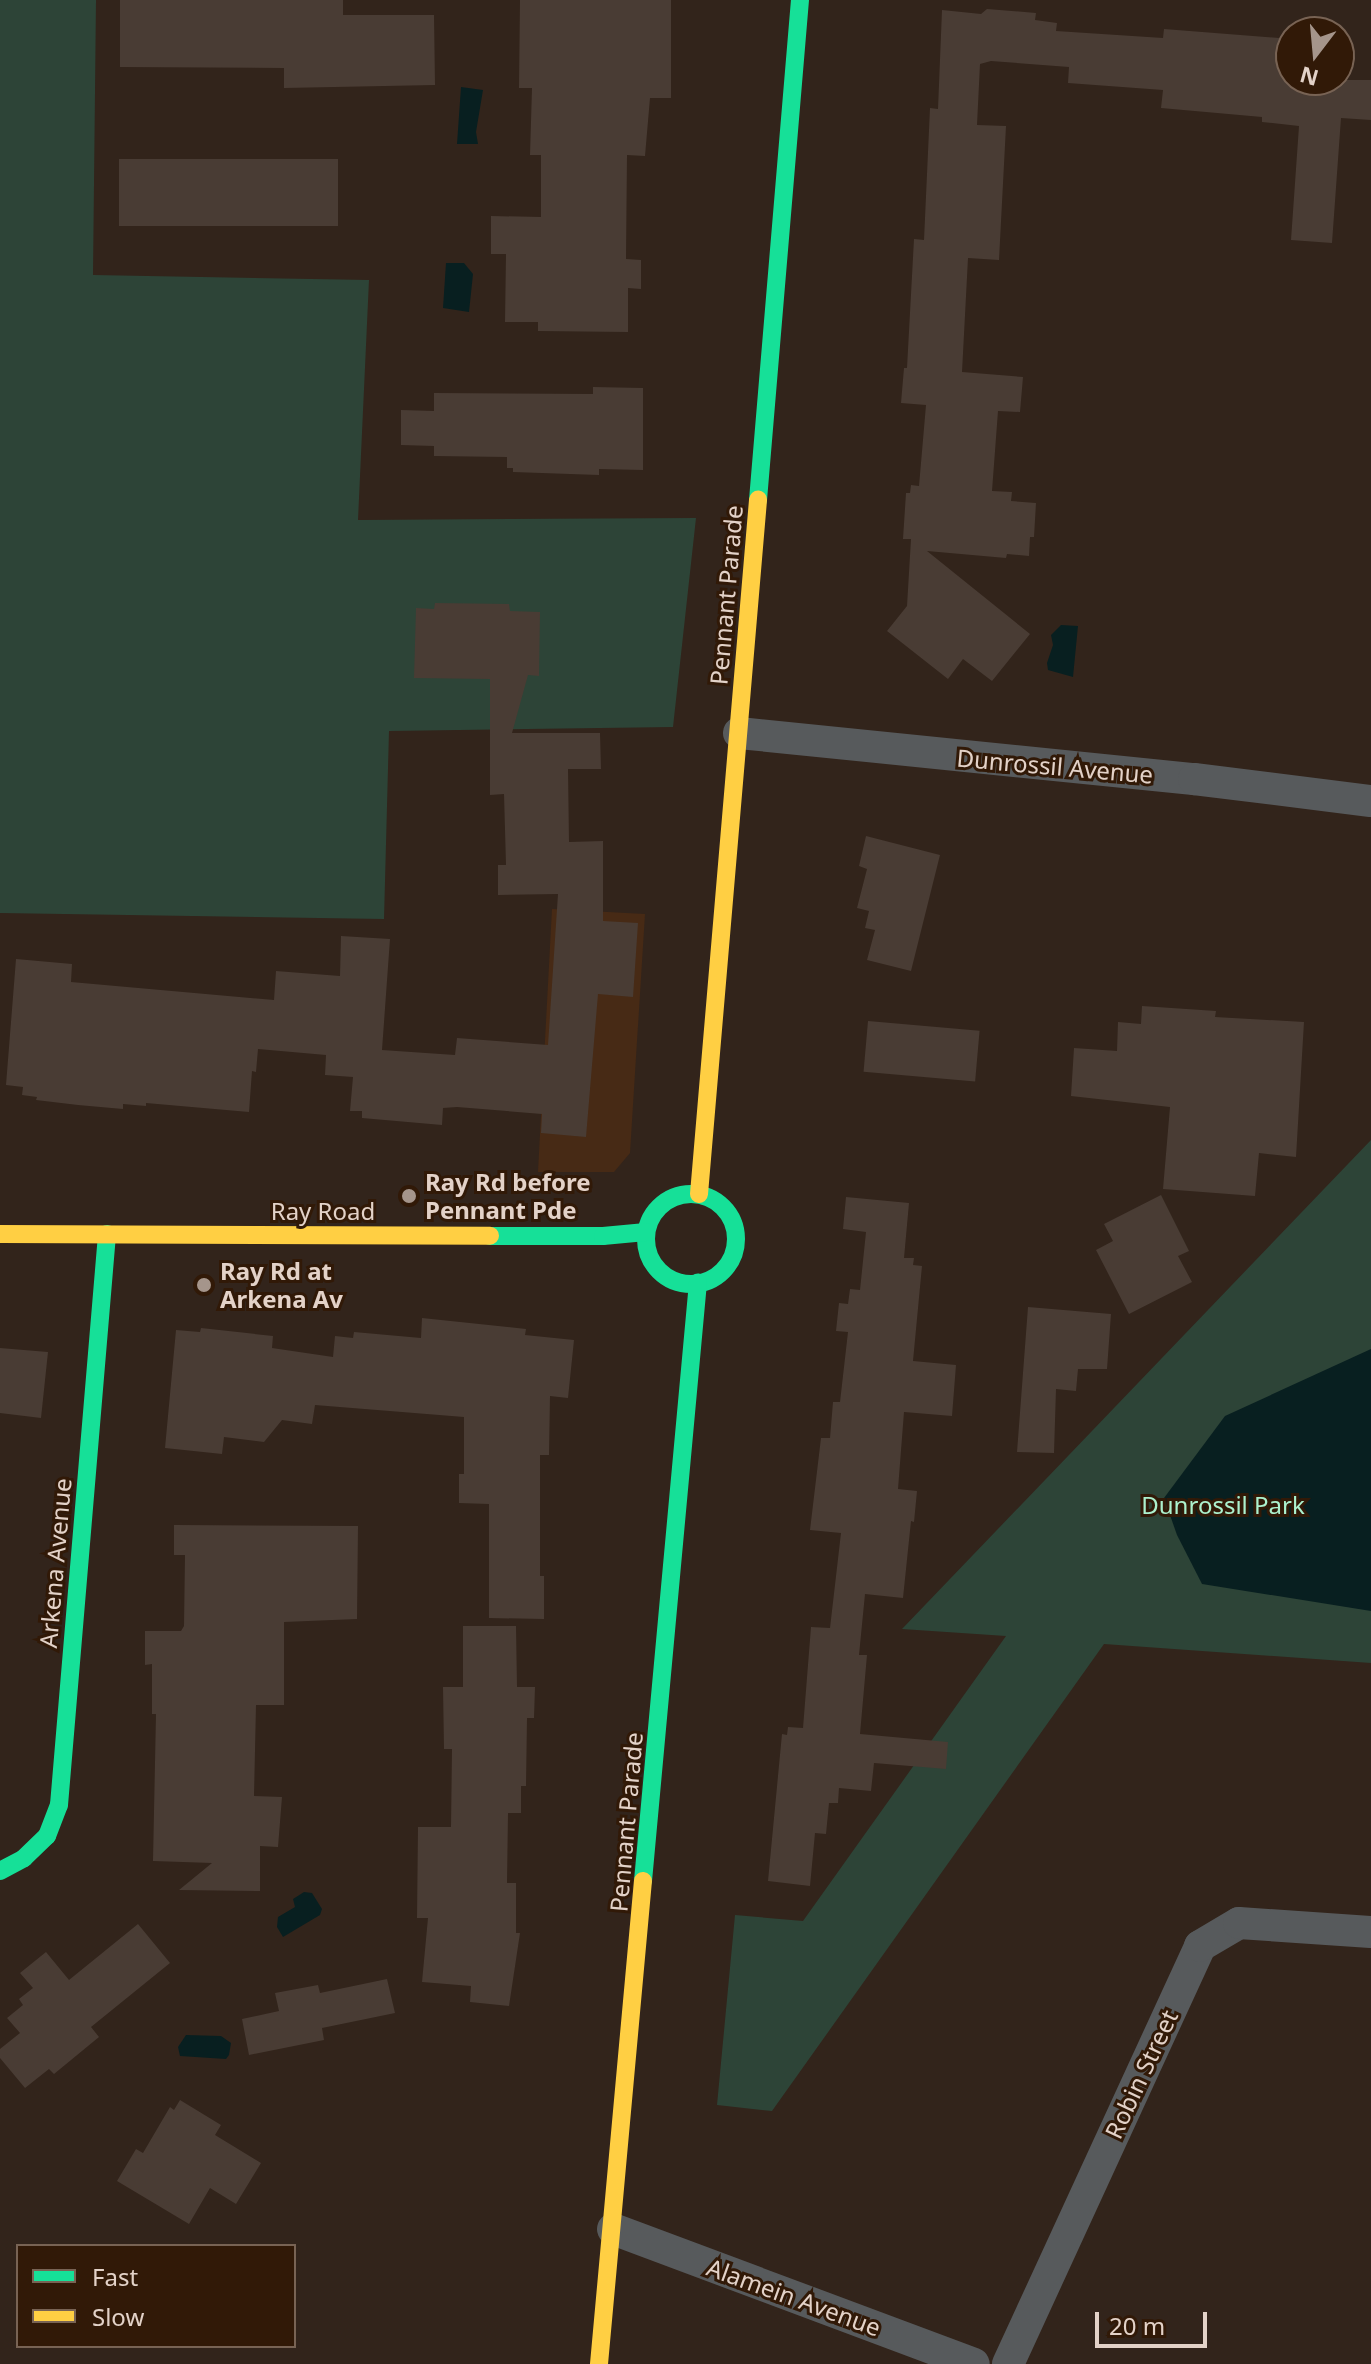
<!DOCTYPE html>
<html>
<head>
<meta charset="utf-8">
<style>
	body { margin:0 }
	#map { position:relative; width:1371px; height:2364px; overflow:hidden; background:#32241b; font-family:"Noto Sans",sans-serif }
	div>[style] { position:absolute }
	.built>* { inset:0; background:#472a15 }
	.green>* { inset:0; background:#2d4437 }
	.water>* { inset:0; background:#081f20 }
	.building>* { inset:0; background:#493c34; transform-origin:0 0 }
	.street>* { height:32px; margin:-16px; padding:0 16px; transform-origin:16px; border-radius:16px; background:#575a5c }
	.fast>* { height:18px; margin:-9px; padding:0 9px; transform-origin:9px; border-radius:9px; background:#16e098 }
	.fast>.ring { margin:-9px; padding:0; box-sizing:content-box; background:none; border:18px solid #16e098; border-radius:50% }
	.slow>* { height:18px; margin:-9px; padding:0 9px; transform-origin:9px; border-radius:9px; background:#ffcf43 }
	.dots>* { width:22px; height:22px; translate:-50% -50%; box-sizing:border-box; border:4px solid #311907; border-radius:50% }
	span { translate:-50% -50%; white-space:nowrap; text-align:center; line-height:1.15; -webkit-text-stroke:6px #311907; paint-order:stroke }
	.street-label { font-size:24px; color:#e3d2c8 }
	.poi-label { font-size:24px; color:#e3d2c8; font-weight:700 }
	.left { translate:0 -50%; text-align:left }
	.park-label { font-size:24px; color:#acf1ce }
	.legend { position:absolute; left:16px; top:2244px; width:280px; height:104px; box-sizing:border-box; background:#311907; border:2px solid #786354; margin:0; padding:10px 14px; list-style:none; font-size:24px; color:#e3d2c8 }
	.legend li { display:flex; align-items:center; gap:16px; height:40px }
	.legend b { width:40px; border:2px solid #786354 }
	.north { position:absolute; left:1275px; top:16px; width:80px; height:80px; box-sizing:border-box; background:#311907; border:2px solid #786354; border-radius:50%; rotate:196deg; font-size:22px; font-weight:700; line-height:32px; text-align:center; color:#e3d2c8 }
	.north::after { content:''; display:block; margin:auto; width:28px; height:36px; background:#a5958b; clip-path:polygon(50% 0,100% 100%,50% 72%,0 100%) }
	.scale { position:absolute; left:1095px; top:2312px; width:112px; height:36px; box-sizing:border-box; border:4px solid #e3d2c8; border-top:0; padding-left:10px; font-size:24px; line-height:28px; white-space:nowrap; color:#e3d2c8; -webkit-text-stroke:6px #311907; paint-order:stroke }
</style>
</head>
<body>
<div id="map">
	<div class="built">
		<div style="clip-path:polygon(552px 909px,645px 914px,630px 1153px,614px 1172px,538px 1172px)"></div>
	</div>
	<div class="green">
		<div style="clip-path:polygon(0 0,96px 0,93px 275px,369px 280px,358px 520px,696px 518px,673px 727px,389px 731px,384px 919px,0 913px)"></div>
		<div style="clip-path:polygon(1371px 1140px,1371px 1663px,1104px 1644px,772px 2111px,717px 2105px,735px 1915px,803px 1921px,1006px 1636px,902px 1629px)"></div>
	</div>
	<div class="water">
		<div style="clip-path:polygon(461px 87px,483px 90px,476px 132px,478px 144px,457px 144px)"></div>
		<div style="clip-path:polygon(446px 263px,464px 263px,473px 274px,469px 312px,443px 308px)"></div>
		<div style="clip-path:polygon(1061px 625px,1078px 626px,1073px 677px,1048px 670px,1047px 663px,1053px 645px,1051px 635px)"></div>
		<div style="clip-path:polygon(1371px 1349px,1371px 1611px,1202px 1584px,1177px 1535px,1164px 1498px,1225px 1416px)"></div>
		<div style="clip-path:polygon(304px 1892px,312px 1893px,322px 1909px,320px 1915px,283px 1937px,277px 1927px,278px 1917px,295px 1907px,293px 1899px)"></div>
		<div style="clip-path:polygon(186px 2035px,221px 2036px,231px 2043px,229px 2055px,226px 2059px,180px 2056px,178px 2047px)"></div>
	</div>
	<div class="building">
		<div style="clip-path:polygon(120px 0,343px 0,343px 15px,434px 15px,435px 85px,284px 88px,284px 68px,120px 67px)"></div>
		<div style="clip-path:polygon(520px 0,671px 0,671px 98px,650px 98px,645px 156px,627px 155px,626px 259px,641px 260px,641px 289px,628px 288px,628px 332px,538px 331px,538px 322px,505px 322px,506px 254px,491px 254px,491px 216px,541px 217px,541px 155px,530px 155px,532px 88px,519px 88px)"></div>
		<div style="clip-path:polygon(987px 9px,1036px 13px,1035px 20px,1057px 23px,1056px 31px,1163px 38px,1164px 29px,1291px 39px,1291px 80px,1371px 80px,1371px 120px,1341px 118px,1332px 243px,1291px 240px,1299px 126px,1262px 122px,1262px 117px,1161px 108px,1163px 90px,1068px 83px,1069px 67px,991px 61px,980px 64px,977px 125px,1006px 126px,999px 260px,968px 258px,962px 372px,1023px 377px,1020px 412px,998px 411px,992px 491px,1012px 492px,1011px 501px,1036px 503px,1034px 537px,1030px 537px,1029px 556px,1007px 554px,1006px 558px,927px 551px,1030px 634px,992px 681px,963px 659px,948px 679px,887px 631px,907px 606px,911px 539px,903px 539px,906px 493px,910px 493px,911px 485px,919px 486px,926px 405px,901px 403px,904px 368px,907px 368px,914px 239px,924px 240px,930px 108px,938px 109px,942px 10px,981px 14px)"></div>
		<div style="left:119px;top:159px;width:219px;height:67px"></div>
		<div style="clip-path:polygon(593px 387px,643px 388px,643px 470px,599px 469px,599px 475px,513px 472px,513px 468px,507px 468px,507px 457px,434px 456px,434px 446px,401px 445px,401px 410px,434px 411px,434px 393px,593px 394px)"></div>
		<div style="clip-path:polygon(435px 603px,509px 604px,510px 611px,540px 612px,539px 676px,528px 675px,512px 733px,600px 733px,601px 769px,568px 769px,569px 842px,603px 841px,603px 921px,638px 923px,633px 997px,598px 994px,586px 1137px,541px 1133px,542px 1114px,457px 1107px,443px 1108px,442px 1125px,362px 1118px,362px 1111px,350px 1111px,353px 1077px,325px 1075px,326px 1055px,258px 1049px,256px 1072px,252px 1071px,249px 1112px,146px 1103px,146px 1106px,123px 1104px,123px 1109px,78px 1105px,36px 1100px,37px 1097px,22px 1095px,23px 1087px,6px 1085px,16px 959px,72px 964px,71px 982px,274px 1000px,276px 971px,340px 976px,341px 936px,390px 939px,382px 1050px,455px 1055px,457px 1038px,548px 1045px,558px 894px,498px 895px,498px 865px,506px 865px,504px 794px,490px 795px,490px 679px,414px 678px,416px 608px,434px 609px)"></div>
		<div style="clip-path:polygon(866px 836px,940px 855px,911px 971px,867px 960px,875px 930px,865px 928px,869px 911px,857px 908px,867px 869px,859px 866px)"></div>
		<div style="clip-path:polygon(1142px 1006px,1216px 1011px,1215px 1017px,1304px 1022px,1296px 1157px,1259px 1153px,1255px 1196px,1163px 1189px,1170px 1107px,1071px 1096px,1074px 1048px,1117px 1051px,1118px 1022px,1141px 1024px)"></div>
		<div style="left:868px;top:1021px;width:112px;height:51px;rotate:5deg"></div>
		<div style="clip-path:polygon(1161px 1195px,1189px 1251px,1178px 1256px,1192px 1282px,1129px 1314px,1096px 1250px,1113px 1241px,1104px 1224px)"></div>
		<div style="clip-path:polygon(846px 1197px,909px 1203px,904px 1258px,914px 1258px,913px 1265px,922px 1266px,913px 1361px,956px 1365px,952px 1416px,904px 1412px,898px 1489px,917px 1491px,914px 1522px,911px 1521px,903px 1598px,865px 1594px,859px 1655px,867px 1655px,860px 1734px,948px 1742px,946px 1769px,874px 1763px,871px 1791px,839px 1788px,838px 1803px,829px 1803px,826px 1834px,815px 1833px,810px 1886px,768px 1881px,782px 1734px,787px 1735px,788px 1727px,803px 1728px,811px 1627px,830px 1628px,841px 1533px,810px 1530px,821px 1438px,830px 1438px,833px 1402px,840px 1402px,848px 1332px,836px 1331px,839px 1303px,848px 1304px,850px 1289px,860px 1290px,866px 1232px,843px 1229px)"></div>
		<div style="clip-path:polygon(1028px 1307px,1111px 1314px,1107px 1369px,1078px 1369px,1076px 1391px,1056px 1389px,1054px 1453px,1017px 1452px)"></div>
		<div style="clip-path:polygon(422px 1318px,526px 1329px,525px 1335px,574px 1340px,568px 1398px,550px 1396px,549px 1455px,540px 1455px,540px 1576px,544px 1576px,544px 1619px,489px 1618px,489px 1504px,459px 1503px,459px 1474px,464px 1474px,464px 1417px,315px 1405px,312px 1424px,282px 1420px,264px 1442px,224px 1437px,222px 1454px,165px 1448px,176px 1330px,200px 1332px,201px 1328px,273px 1336px,272px 1348px,333px 1357px,335px 1336px,353px 1338px,354px 1332px,421px 1338px)"></div>
		<div style="clip-path:polygon(0 1348px,48px 1352px,41px 1418px,0 1413px)"></div>
		<div style="clip-path:polygon(174px 1525px,358px 1526px,357px 1619px,284px 1622px,284px 1705px,256px 1705px,254px 1796px,282px 1797px,278px 1847px,260px 1846px,260px 1891px,179px 1890px,212px 1863px,153px 1861px,156px 1714px,152px 1714px,152px 1664px,145px 1665px,145px 1631px,181px 1631px,184px 1626px,185px 1555px,174px 1555px)"></div>
		<div style="clip-path:polygon(463px 1626px,516px 1626px,517px 1687px,535px 1687px,534px 1718px,527px 1718px,526px 1786px,521px 1786px,521px 1813px,508px 1813px,507px 1883px,516px 1883px,516px 1933px,520px 1933px,509px 2006px,470px 2002px,471px 1986px,422px 1982px,428px 1918px,417px 1918px,418px 1827px,451px 1827px,452px 1749px,444px 1749px,443px 1687px,463px 1687px)"></div>
		<div style="clip-path:polygon(138px 1924px,170px 1963px,91px 2027px,99px 2037px,54px 2074px,49px 2069px,25px 2088px,0 2058px,0 2049px,20px 2033px,7px 2018px,23px 2005px,19px 1999px,33px 1988px,20px 1973px,46px 1952px,69px 1980px)"></div>
		<div style="clip-path:polygon(387px 1979px,395px 2013px,322px 2028px,324px 2040px,249px 2055px,242px 2019px,279px 2011px,275px 1993px,318px 1985px,320px 1993px)"></div>
		<div style="clip-path:polygon(180px 2100px,221px 2125px,215px 2135px,261px 2163px,236px 2204px,210px 2188px,189px 2224px,117px 2181px,136px 2149px,143px 2153px,170px 2107px,174px 2110px)"></div>
	</div>
	<div class="street">
		<div style="left:739px;top:733px;width:457px;rotate:5.8deg"></div>
		<div style="left:1194px;top:779px;width:178px;rotate:7.1deg"></div>
		<div style="left:613px;top:2229px;width:385px;rotate:20.5deg"></div>
		<div style="left:1008px;top:2364px;width:460px;rotate:-65.3deg"></div>
		<div style="left:1200px;top:1946px;width:45px;rotate:-30.5deg"></div>
		<div style="left:1239px;top:1923px;width:132px;rotate:3.9deg"></div>
	</div>
	<div class="fast">
		<div style="left:758px;top:500px;width:502px;rotate:-85.2deg"></div>
		<div class="ring" style="left:646px;top:1194px;width:72px;height:72px"></div>
		<div style="left:490px;top:1236px;width:113px"></div>
		<div style="left:603px;top:1236px;width:43px;rotate:-5.3deg"></div>
		<div style="left:0;top:1871px;width:27px;rotate:-28deg"></div>
		<div style="left:24px;top:1858px;width:32px;rotate:-44deg"></div>
		<div style="left:47px;top:1836px;width:33px;rotate:-69deg"></div>
		<div style="left:59px;top:1805px;width:573px;rotate:-85.19deg"></div>
		<div style="left:643px;top:1881px;width:601px;rotate:-84.75deg"></div>
	</div>
	<div class="slow">
		<div style="left:699px;top:1194px;width:697px;rotate:-85.14deg"></div>
		<div style="left:0;top:1234px;width:490px;rotate:0.2deg"></div>
		<div style="left:599px;top:2364px;width:485px;rotate:-84.8deg"></div>
	</div>
	<div class="dots">
		<div style="left:409px;top:1196px;background:#a5958b"></div>
		<div style="left:204px;top:1285px;background:#a5958b"></div>
	</div>
	<div class="street-label">
		<span style="left:726px;top:595px;rotate:-85deg">Pennant Parade</span>
		<span style="left:1055px;top:766px;rotate:5deg">Dunrossil Avenue</span>
		<span style="left:323px;top:1211px">Ray Road</span>
		<span style="left:55px;top:1563px;rotate:-85deg">Arkena Avenue</span>
		<span style="left:626px;top:1822px;rotate:-85deg">Pennant Parade</span>
		<span style="left:1141px;top:2074px;rotate:-65deg">Robin Street</span>
		<span style="left:794px;top:2297px;rotate:20deg">Alamein Avenue</span>
	</div>
	<div class="poi-label">
		<span class="left" style="left:425px;top:1196px">Ray Rd before<br>Pennant Pde</span>
		<span class="left" style="left:220px;top:1285px">Ray Rd at<br>Arkena Av</span>
	</div>
	<div class="park-label">
		<span style="left:1223px;top:1505px">Dunrossil Park</span>
	</div>
	<ul class="legend">
	<li><b style="height:10px;background:#16e098"></b>Fast</li>
	<li><b style="height:10px;background:#ffcf43"></b>Slow</li>
	</ul>
	<div class="north">N</div>
	<div class="scale">20 m</div>
</div>
</body>
</html>
